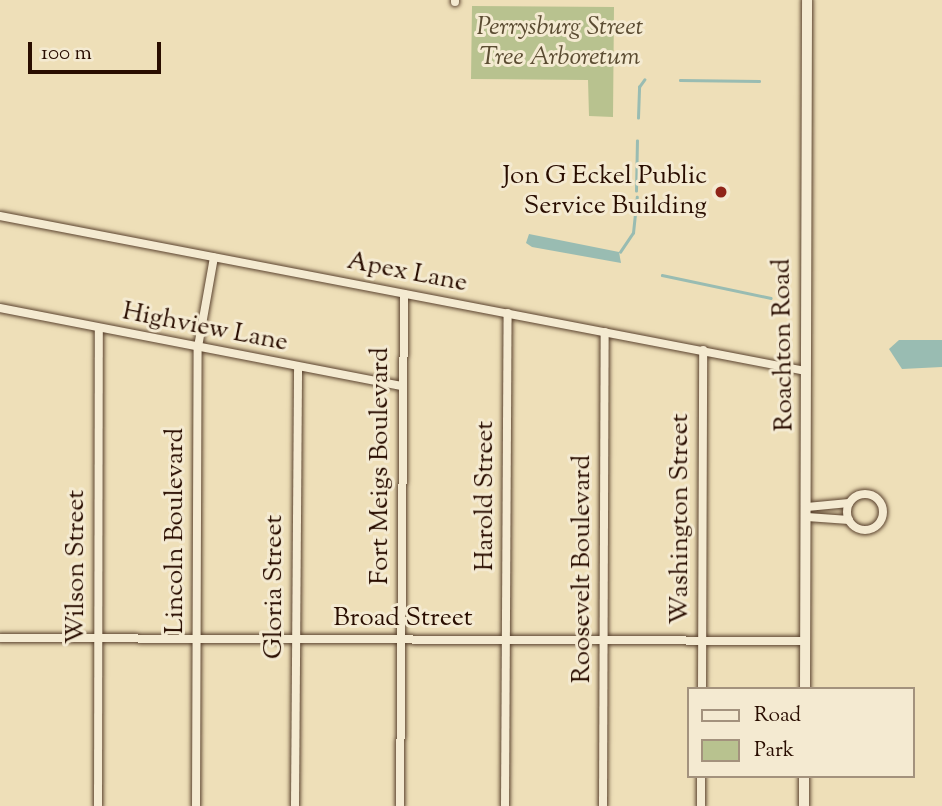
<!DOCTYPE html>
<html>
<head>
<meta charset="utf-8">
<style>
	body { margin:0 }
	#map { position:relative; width:942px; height:806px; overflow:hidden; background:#eedfb8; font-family:"Sorts Mill Goudy",serif }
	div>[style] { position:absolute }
	.green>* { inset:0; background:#b8c28f }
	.water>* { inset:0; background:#99bcb2 }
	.stream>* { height:2.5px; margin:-1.25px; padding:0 1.25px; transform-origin:1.25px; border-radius:1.25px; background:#99bcb2 }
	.roads { filter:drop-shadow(0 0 2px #5a422e) drop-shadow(0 0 2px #5a422e) }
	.street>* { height:8px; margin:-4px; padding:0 4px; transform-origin:4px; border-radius:4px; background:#f4ead1 }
	.street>.ring { margin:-4px; padding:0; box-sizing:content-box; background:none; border:8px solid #f4ead1; border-radius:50% }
	.secondary>* { height:10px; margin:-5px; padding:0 5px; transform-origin:5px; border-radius:5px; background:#f4ead1 }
	.dots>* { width:19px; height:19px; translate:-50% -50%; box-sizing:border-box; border:4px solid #f4ead1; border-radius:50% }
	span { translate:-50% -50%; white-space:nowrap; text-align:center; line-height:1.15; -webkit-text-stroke:6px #f4ead1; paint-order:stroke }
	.park-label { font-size:26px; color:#5b4c32; font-style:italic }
	.poi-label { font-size:26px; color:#290d00 }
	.right { translate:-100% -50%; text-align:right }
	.street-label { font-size:26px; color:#290d00 }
	.legend { position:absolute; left:687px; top:687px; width:228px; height:91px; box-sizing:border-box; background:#f4ead1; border:2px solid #a3927d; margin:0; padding:9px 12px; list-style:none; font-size:21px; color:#290d00 }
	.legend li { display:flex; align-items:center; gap:14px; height:35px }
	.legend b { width:35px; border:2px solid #a3927d }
	.scale { position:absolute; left:28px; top:42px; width:133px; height:32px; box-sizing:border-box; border:4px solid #290d00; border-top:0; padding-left:9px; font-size:21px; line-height:24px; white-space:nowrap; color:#290d00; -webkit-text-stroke:5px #f4ead1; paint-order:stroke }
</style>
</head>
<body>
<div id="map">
	<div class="green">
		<div style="clip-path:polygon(472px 6px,614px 7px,613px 117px,589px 116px,588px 80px,471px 79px)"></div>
	</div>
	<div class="water">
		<div style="clip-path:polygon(529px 234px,619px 252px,621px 263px,532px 247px,526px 243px)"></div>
		<div style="clip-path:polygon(899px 340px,942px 340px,942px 367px,902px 369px,889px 349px)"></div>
	</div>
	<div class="stream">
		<div style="left:680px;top:80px;width:79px;rotate:0.7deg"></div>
		<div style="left:638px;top:118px;width:31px;rotate:-88deg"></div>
		<div style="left:639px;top:87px;width:9px;rotate:-54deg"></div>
		<div style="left:636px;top:191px;width:50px;rotate:-88.9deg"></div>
		<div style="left:620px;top:252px;width:23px;rotate:-56deg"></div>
		<div style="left:633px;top:233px;width:36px;rotate:-84deg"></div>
		<div style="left:662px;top:275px;width:111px;rotate:11.9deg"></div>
	</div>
	<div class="roads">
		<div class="street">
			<div style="left:455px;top:2px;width:2px;rotate:-90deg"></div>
			<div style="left:0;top:216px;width:821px;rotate:10.89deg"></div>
			<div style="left:0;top:308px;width:409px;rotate:11deg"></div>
			<div class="ring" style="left:847px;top:494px;width:28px;height:28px"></div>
			<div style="left:807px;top:507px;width:42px;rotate:-5.4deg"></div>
			<div style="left:807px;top:517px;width:42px;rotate:4.1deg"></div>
			<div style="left:0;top:638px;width:805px;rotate:0.21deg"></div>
			<div style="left:702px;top:689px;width:339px;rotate:-89.8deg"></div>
			<div style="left:98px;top:806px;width:478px;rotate:-89.9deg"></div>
			<div style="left:196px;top:806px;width:459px;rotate:-89.8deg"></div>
			<div style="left:198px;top:347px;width:91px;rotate:-79.9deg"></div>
			<div style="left:295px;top:806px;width:439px;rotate:-89.6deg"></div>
			<div style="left:400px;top:806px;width:512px;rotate:-89.55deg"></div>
			<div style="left:505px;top:806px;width:493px;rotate:-89.7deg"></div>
			<div style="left:603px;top:806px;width:474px;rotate:-89.8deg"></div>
			<div style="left:701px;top:806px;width:30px;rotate:-90deg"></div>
		</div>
		<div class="secondary">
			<div style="left:805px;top:689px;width:689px;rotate:-89.83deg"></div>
			<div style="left:804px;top:776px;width:30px;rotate:90deg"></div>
		</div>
	</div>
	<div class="dots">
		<div style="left:721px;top:192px;background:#8f2418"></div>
	</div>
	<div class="park-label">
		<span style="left:560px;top:43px">Perrysburg Street<br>Tree Arboretum</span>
	</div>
	<div class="poi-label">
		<span class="right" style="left:707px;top:192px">Jon G Eckel Public<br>Service Building</span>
	</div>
	<div class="street-label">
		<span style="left:407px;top:273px;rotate:11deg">Apex Lane</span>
		<span style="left:205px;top:328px;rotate:11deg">Highview Lane</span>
		<span style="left:784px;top:345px;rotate:-91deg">Roachton Road</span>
		<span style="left:381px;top:466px;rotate:-90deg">Fort Meigs Boulevard</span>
		<span style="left:486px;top:496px;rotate:-90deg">Harold Street</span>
		<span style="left:681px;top:519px;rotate:-90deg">Washington Street</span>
		<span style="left:176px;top:531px;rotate:-90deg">Lincoln Boulevard</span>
		<span style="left:77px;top:567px;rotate:-90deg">Wilson Street</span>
		<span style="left:583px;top:569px;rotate:-90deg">Roosevelt Boulevard</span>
		<span style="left:275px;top:587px;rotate:-90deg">Gloria Street</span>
		<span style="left:403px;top:619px">Broad Street</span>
	</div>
	<ul class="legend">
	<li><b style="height:9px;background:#f4ead1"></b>Road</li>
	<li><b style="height:19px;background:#b8c28f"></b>Park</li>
	</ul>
	<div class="scale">100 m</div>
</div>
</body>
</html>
